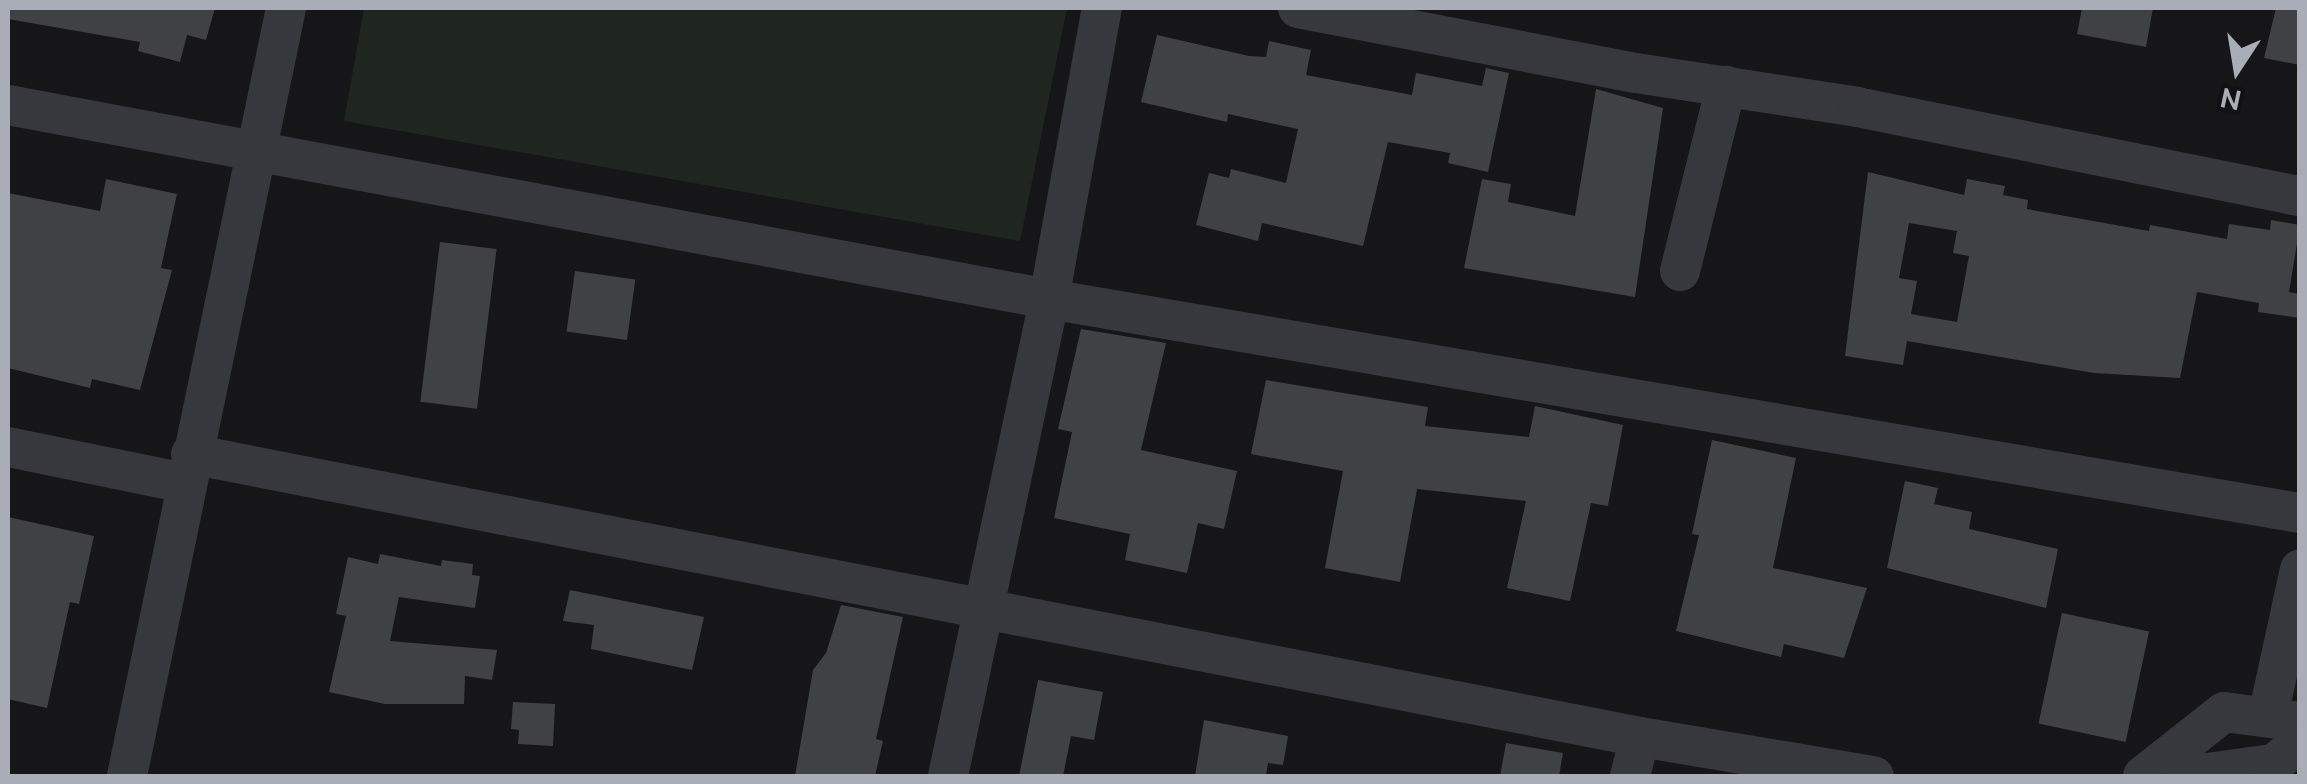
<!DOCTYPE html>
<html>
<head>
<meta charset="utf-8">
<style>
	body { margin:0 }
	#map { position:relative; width:2307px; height:784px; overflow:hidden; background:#161618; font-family:Ubuntu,sans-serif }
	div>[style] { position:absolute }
	.green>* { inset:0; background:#1e261f }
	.building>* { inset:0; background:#404145; transform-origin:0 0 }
	.minor>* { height:40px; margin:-20px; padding:0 20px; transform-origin:20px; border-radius:20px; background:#37383d }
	span { translate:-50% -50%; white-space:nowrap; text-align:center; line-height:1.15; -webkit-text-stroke:8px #111113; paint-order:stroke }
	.frame { position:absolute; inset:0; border:10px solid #a8adb8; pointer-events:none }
	.north { position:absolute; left:2187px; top:20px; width:100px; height:100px; -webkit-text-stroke:8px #111113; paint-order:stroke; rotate:192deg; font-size:28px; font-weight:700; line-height:40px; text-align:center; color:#a8adb8 }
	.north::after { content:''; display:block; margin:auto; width:35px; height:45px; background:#a8adb8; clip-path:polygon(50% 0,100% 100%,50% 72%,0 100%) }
</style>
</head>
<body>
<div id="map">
	<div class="green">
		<div style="clip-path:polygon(364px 8px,1067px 8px,1020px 241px,344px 121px)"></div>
	</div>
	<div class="building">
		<div style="clip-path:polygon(8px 8px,215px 8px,206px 40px,187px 35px,180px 62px,138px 51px,140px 42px,8px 19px)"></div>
		<div style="clip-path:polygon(2082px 8px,2153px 8px,2146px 47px,2077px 34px)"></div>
		<div style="clip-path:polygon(2276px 8px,2300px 8px,2300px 65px,2264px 58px)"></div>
		<div style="clip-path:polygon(1157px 35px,1249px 56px,1266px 57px,1269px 41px,1311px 50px,1306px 75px,1412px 95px,1416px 73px,1482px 86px,1486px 68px,1509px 73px,1488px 172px,1448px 163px,1450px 153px,1388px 142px,1363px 246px,1262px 223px,1258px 241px,1196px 225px,1209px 173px,1229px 178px,1231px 169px,1286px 183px,1298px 129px,1228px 114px,1227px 122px,1141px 102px)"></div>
		<div style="clip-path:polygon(1596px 89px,1663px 108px,1635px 297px,1464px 268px,1482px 179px,1511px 184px,1508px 202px,1575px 216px)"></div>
		<div style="clip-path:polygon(evenodd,1868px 172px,1964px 195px,1967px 179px,2005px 186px,2003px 195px,2028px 200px,2027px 209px,2149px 231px,2150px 225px,2227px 239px,2229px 224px,2270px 230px,2271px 220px,2300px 225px,2289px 292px,2300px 294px,2300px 318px,2258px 312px,2259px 303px,2197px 292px,2180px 378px,2094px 373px,1907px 341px,1903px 365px,1845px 356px,1868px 172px,1909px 223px,1957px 231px,1953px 253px,1969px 256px,1957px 322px,1911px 314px,1917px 281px,1899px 278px,1909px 223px)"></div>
		<div style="clip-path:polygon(106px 179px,177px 194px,161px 268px,172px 270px,140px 390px,92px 379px,90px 388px,8px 368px,8px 193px,100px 211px)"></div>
		<div style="left:440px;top:242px;width:57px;height:161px;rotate:7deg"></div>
		<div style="left:575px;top:271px;width:61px;height:61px;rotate:8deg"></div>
		<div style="clip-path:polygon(1081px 329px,1166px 343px,1141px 450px,1237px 471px,1224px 529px,1198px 523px,1187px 573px,1125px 560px,1130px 534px,1054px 518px,1072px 432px,1058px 429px)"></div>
		<div style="clip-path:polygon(1266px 380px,1428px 407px,1425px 426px,1529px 437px,1535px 406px,1623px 425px,1608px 506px,1591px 503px,1570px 601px,1507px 588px,1526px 501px,1417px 489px,1400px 582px,1325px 568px,1343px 471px,1251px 454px)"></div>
		<div style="clip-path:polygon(1712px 440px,1796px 458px,1773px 568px,1867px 588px,1844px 658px,1784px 644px,1781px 657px,1676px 631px,1699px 535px,1692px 534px)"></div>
		<div style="clip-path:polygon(1905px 481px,1938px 488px,1934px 504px,1972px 512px,1969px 529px,2058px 549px,2046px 608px,1887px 568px)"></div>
		<div style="clip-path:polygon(8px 517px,94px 536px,79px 604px,70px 602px,47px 708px,8px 699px)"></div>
		<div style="clip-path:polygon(380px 554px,441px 566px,442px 560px,473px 564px,472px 575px,480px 576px,475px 608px,399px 597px,390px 641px,497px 650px,492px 680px,465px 676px,464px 704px,385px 704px,329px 692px,346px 616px,336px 614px,348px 557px,378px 564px)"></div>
		<div style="clip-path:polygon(570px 590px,704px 617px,692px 670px,591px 649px,594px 625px,563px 621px)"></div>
		<div style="clip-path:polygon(841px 605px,903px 617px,876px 739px,883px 741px,875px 776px,795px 776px,813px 670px,826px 653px)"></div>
		<div style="left:2062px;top:613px;width:89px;height:113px;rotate:12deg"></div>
		<div style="clip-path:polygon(1038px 680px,1103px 692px,1094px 740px,1071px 736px,1063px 776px,1019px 776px)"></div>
		<div style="clip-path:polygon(513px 702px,555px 704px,553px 746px,518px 744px,519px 730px,511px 729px)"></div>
		<div style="clip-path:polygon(1204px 720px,1288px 736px,1283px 765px,1268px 763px,1266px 776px,1195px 776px)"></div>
		<div style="clip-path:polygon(1506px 743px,1563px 753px,1559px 776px,1500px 776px)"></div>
	</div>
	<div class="minor">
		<div style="left:1298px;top:8px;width:344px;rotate:10.9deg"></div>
		<div style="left:1636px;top:73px;width:224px;rotate:8.7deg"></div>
		<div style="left:1857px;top:107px;width:452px;rotate:11.4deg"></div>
		<div style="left:8px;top:105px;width:1059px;rotate:10.56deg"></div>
		<div style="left:1049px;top:299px;width:1269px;rotate:9.71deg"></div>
		<div style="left:1680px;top:271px;width:191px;rotate:-76deg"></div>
		<div style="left:8px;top:447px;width:181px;rotate:11.5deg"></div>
		<div style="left:191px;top:454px;width:1476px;rotate:11.05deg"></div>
		<div style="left:1640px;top:737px;width:237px;rotate:9.5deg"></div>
		<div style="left:2268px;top:716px;width:150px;rotate:-77.7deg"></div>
		<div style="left:127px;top:776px;width:784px;rotate:-78.3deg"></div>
		<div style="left:948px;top:776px;width:488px;rotate:-78deg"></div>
		<div style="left:1049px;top:299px;width:296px;rotate:-79.7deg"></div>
		<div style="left:1630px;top:776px;width:40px;rotate:-75.6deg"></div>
		<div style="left:2143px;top:776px;width:103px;rotate:-38.3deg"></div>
		<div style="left:2224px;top:712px;width:77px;rotate:7.5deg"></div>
		<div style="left:2185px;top:776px;width:90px;rotate:-7.7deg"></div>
		<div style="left:2274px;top:764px;width:34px;rotate:-40deg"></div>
	</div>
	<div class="frame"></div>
	<div class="north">N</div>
</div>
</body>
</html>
